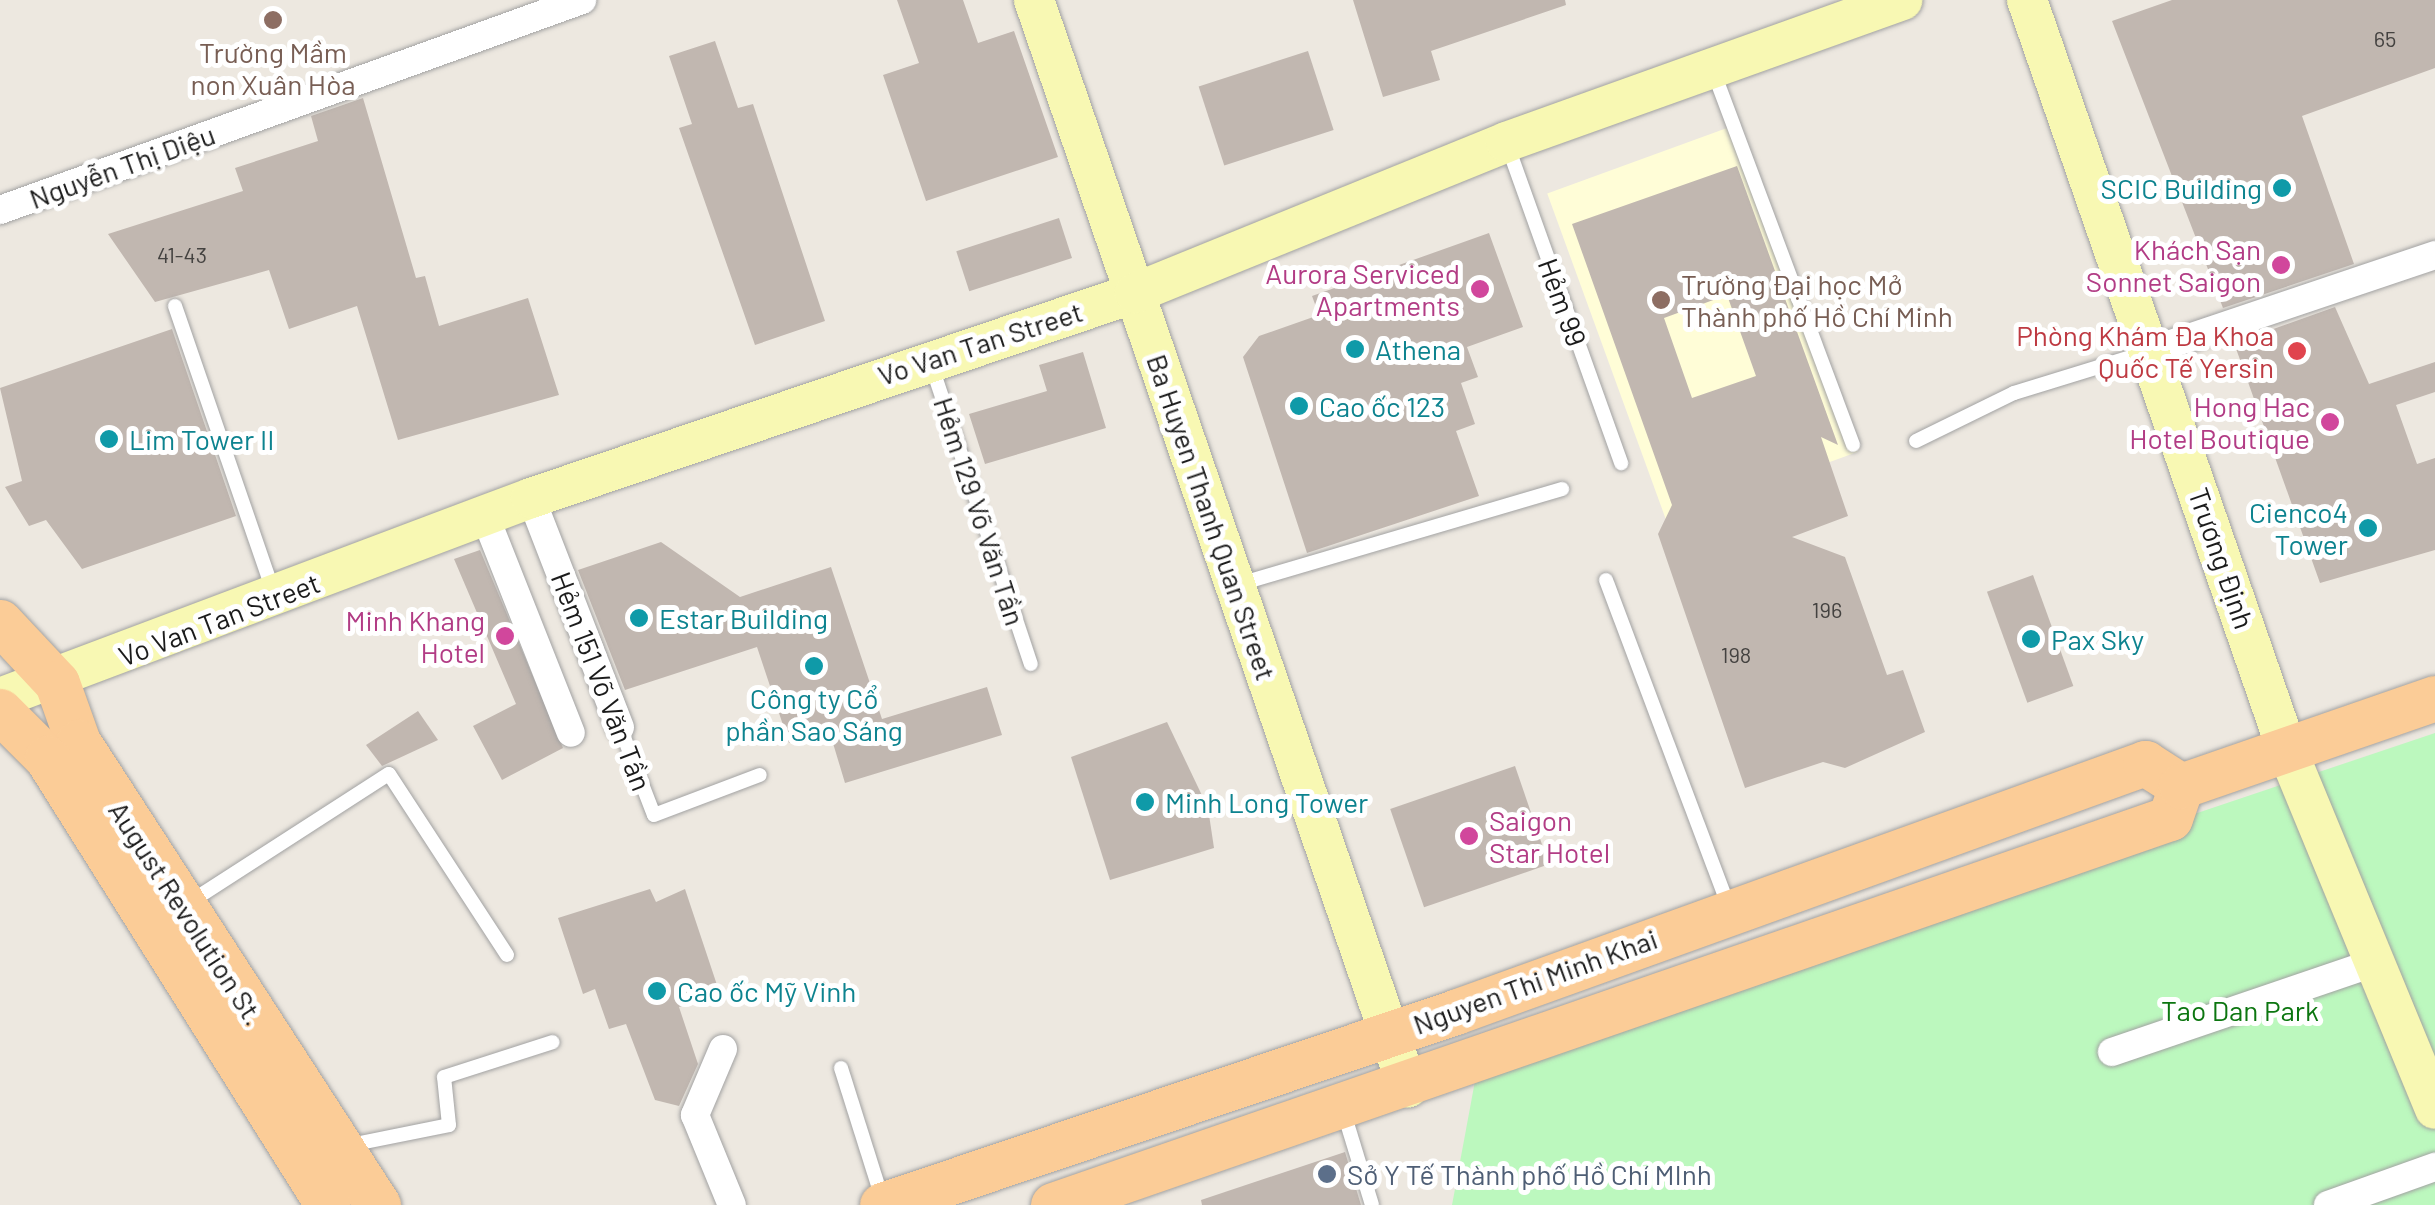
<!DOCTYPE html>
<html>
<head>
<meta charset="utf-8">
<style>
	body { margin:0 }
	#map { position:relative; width:2435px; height:1205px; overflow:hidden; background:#ede8e0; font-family:Barlow,sans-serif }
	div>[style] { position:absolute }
	.education>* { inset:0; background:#fffdd7; transform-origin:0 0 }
	.park>* { inset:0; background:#bcf8be }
	.building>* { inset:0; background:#c1b7b0; transform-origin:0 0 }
	.roads { filter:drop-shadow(0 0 2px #a2a2a2) drop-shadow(0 0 2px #a2a2a2) }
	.lane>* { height:14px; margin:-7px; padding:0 7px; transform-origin:7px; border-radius:7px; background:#fff }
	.street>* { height:28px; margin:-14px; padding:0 14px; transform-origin:14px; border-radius:14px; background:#fff }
	.secondary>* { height:40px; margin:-20px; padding:0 20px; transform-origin:20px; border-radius:20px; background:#f8f8b3 }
	.primary>* { height:45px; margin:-22.5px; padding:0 22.5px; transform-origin:22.5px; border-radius:22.5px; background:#fbcc97 }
	.dots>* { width:28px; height:28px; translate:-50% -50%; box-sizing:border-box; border:5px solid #fff; border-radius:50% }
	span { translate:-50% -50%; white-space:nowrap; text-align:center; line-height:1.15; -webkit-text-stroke:10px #fff; paint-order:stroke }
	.number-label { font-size:22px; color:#444240 }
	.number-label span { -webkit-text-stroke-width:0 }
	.education-label { font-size:28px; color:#785e54 }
	.left { translate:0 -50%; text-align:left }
	.street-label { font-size:28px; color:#1b1b1b }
	.culture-label { font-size:28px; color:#0d838f }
	.right { translate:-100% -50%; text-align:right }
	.hotel-label { font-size:28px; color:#b23c85 }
	.health-label { font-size:28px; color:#be3a42 }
	.park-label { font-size:28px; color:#0c7610 }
	.service-label { font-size:28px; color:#4e5e75 }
</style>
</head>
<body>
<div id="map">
	<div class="education">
		<div style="left:1738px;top:124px;width:349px;height:203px;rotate:70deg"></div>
	</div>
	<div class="park">
		<div style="clip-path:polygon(2435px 733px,2435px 1205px,1452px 1205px,1480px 1054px)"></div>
	</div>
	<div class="building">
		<div style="clip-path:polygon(897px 0,963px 0,978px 43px,1014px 31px,1058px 157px,926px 201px,883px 75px,919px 63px)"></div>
		<div style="clip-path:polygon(1353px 0,1565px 0,1566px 5px,1431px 51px,1440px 80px,1383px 97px)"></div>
		<div style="clip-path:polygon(2172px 0,2435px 0,2435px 68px,2302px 116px,2354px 264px,2223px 308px,2112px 21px)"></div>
		<div style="clip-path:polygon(715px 41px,738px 108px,753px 104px,825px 321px,755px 345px,679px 128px,692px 124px,669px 56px)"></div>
		<div style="left:1308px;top:51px;width:83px;height:115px;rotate:72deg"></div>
		<div style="clip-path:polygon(363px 98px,416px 278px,425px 276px,439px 326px,528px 298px,559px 395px,398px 440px,357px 306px,289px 329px,269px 270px,155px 302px,108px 234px,243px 191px,235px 168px,318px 141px,311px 116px)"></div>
		<div style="clip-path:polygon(evenodd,1737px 166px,1838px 445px,1821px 437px,1848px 516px,1792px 537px,1845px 557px,1887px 675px,1903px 670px,1925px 732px,1845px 768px,1823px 762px,1745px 788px,1658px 534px,1672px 505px,1572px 224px,1737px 166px,1727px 295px,1756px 376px,1692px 398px,1664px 318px,1727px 295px)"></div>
		<div style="left:1059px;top:218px;width:42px;height:108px;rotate:72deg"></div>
		<div style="clip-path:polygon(1489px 233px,1523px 327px,1467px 347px,1478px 377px,1461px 383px,1475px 424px,1456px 431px,1479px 496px,1307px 553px,1243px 357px,1259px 336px,1319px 315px,1312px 296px)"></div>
		<div style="clip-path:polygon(2335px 307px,2369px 384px,2435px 362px,2435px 392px,2396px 405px,2417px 464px,2435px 458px,2435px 550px,2320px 583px,2234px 343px)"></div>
		<div style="clip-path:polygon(172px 329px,236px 516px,82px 569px,46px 520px,29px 526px,5px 487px,22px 481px,0 388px)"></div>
		<div style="clip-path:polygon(1083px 352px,1106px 428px,985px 464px,969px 414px,1047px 391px,1039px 365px)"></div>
		<div style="clip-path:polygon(661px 542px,740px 597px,831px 567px,882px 719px,987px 687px,1002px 735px,845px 783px,829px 730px,789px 743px,757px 647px,625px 690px,578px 570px)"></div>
		<div style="clip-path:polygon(480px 550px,563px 748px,502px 780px,473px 726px,516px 704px,454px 559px)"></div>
		<div style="left:2033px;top:575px;width:118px;height:49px;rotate:70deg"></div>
		<div style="clip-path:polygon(418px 711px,438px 740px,382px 766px,366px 745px)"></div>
		<div style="clip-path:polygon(1167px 722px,1208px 808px,1214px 848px,1110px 880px,1071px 757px)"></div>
		<div style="left:1515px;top:766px;width:104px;height:132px;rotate:71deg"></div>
		<div style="clip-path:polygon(650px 889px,656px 902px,685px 889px,720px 994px,679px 1007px,698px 1064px,679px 1106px,655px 1100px,626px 1024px,609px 1029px,595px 989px,583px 994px,558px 918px)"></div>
		<div style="clip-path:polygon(1345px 1152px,1361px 1205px,1202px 1205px,1201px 1200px)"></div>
	</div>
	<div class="roads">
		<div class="lane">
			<div style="left:1714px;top:73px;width:397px;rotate:69.5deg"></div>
			<div style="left:1508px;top:147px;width:336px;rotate:70.3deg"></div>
			<div style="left:175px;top:306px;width:304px;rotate:71deg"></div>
			<div style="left:932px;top:367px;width:313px;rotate:71.6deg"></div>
			<div style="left:1916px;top:441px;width:109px;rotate:-26.1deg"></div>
			<div style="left:2014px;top:393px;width:136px;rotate:-17.1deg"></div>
			<div style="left:1606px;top:580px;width:347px;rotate:69.4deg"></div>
			<div style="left:1236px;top:585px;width:340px;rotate:-16.4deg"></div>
			<div style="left:620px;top:727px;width:94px;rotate:68.9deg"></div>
			<div style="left:654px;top:815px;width:113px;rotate:-20.7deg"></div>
			<div style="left:187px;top:904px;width:240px;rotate:-32.8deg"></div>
			<div style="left:389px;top:774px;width:216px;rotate:56.9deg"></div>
			<div style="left:841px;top:1068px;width:139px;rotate:72.5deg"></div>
			<div style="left:1343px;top:1110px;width:99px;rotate:73deg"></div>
			<div style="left:345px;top:1146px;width:106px;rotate:-11.4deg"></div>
			<div style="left:449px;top:1125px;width:48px;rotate:-95.9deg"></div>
			<div style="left:444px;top:1077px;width:114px;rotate:-17.8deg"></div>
		</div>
		<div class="street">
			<div style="left:0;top:210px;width:619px;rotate:-19.84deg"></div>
			<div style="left:2150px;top:351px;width:301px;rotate:-18.6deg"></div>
			<div style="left:531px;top:498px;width:246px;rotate:68.8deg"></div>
			<div style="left:485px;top:516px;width:233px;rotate:68.4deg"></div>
			<div style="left:723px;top:1049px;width:72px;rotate:113deg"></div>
			<div style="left:695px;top:1115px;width:97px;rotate:67.7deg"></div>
			<div style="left:2112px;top:1052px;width:279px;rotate:-18.8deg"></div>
			<div style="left:2328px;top:1205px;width:114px;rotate:-19.6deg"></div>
		</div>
		<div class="secondary">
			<div style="left:1034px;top:0;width:1150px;rotate:71.03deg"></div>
			<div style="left:2027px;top:0;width:794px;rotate:70.88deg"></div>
			<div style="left:2287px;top:750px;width:388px;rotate:67.6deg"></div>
			<div style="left:0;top:698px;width:567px;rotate:-20.64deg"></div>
			<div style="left:531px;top:498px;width:638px;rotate:-18.75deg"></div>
			<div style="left:1135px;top:293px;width:401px;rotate:-22.1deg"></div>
			<div style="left:1506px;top:142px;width:421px;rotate:-19.7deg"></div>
		</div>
		<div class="primary">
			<div style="left:0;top:622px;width:83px;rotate:46.9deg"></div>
			<div style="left:57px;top:683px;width:63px;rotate:70.4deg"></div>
			<div style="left:78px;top:742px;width:552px;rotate:57.06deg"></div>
			<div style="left:0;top:711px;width:66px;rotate:45deg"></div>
			<div style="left:47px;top:758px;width:528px;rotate:57.85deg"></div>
			<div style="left:882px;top:1205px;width:605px;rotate:-18.61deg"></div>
			<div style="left:1455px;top:1012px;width:734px;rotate:-19.84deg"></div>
			<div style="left:2145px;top:763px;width:43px;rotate:32.6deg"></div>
			<div style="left:1053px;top:1205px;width:1182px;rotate:-19.11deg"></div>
			<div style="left:2170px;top:818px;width:34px;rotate:-71deg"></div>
			<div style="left:2181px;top:786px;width:269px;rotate:-19.1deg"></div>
		</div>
	</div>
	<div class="dots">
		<div style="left:273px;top:20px;background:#8d6e63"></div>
		<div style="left:2282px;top:188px;background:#0f9aa8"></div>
		<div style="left:2281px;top:265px;background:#d1479c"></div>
		<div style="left:1480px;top:289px;background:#d1479c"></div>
		<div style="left:1661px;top:300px;background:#8d6e63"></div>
		<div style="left:1355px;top:349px;background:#0f9aa8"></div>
		<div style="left:2297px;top:351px;background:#e0444e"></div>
		<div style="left:1299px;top:406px;background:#0f9aa8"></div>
		<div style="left:2330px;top:422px;background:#d1479c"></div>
		<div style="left:109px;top:439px;background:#0f9aa8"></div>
		<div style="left:2368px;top:528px;background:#0f9aa8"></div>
		<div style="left:639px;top:618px;background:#0f9aa8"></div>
		<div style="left:505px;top:636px;background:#d1479c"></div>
		<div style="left:2031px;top:639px;background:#0f9aa8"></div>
		<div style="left:814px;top:666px;background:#0f9aa8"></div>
		<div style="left:1145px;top:802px;background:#0f9aa8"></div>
		<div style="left:1469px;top:836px;background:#d1479c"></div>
		<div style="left:657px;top:991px;background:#0f9aa8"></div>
		<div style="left:1327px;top:1174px;background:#5c6f8a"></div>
	</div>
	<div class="number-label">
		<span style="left:2385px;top:39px">65</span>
		<span style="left:182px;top:255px">41-43</span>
		<span style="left:1827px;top:610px">196</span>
		<span style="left:1736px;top:655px">198</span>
	</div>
	<div class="education-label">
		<span style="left:273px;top:68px">Trường Mầm<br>non Xuân Hòa</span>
		<span class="left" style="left:1681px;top:300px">Trường Đại học Mở<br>Thành phố Hồ Chí Minh</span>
	</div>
	<div class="street-label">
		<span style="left:122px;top:166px;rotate:-20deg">Nguyễn Thị Diệu</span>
		<span style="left:1563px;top:302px;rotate:70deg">Hẻm 99</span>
		<span style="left:980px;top:343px;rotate:-18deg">Vo Van Tan Street</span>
		<span style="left:980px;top:511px;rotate:72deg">Hẻm 129 Võ Văn Tần</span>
		<span style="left:1212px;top:517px;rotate:71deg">Ba Huyen Thanh Quan Street</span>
		<span style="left:2222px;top:558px;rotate:71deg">Trương Định</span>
		<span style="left:219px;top:619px;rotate:-21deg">Vo Van Tan Street</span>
		<span style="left:602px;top:681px;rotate:69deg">Hẻm 151 Võ Văn Tần</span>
		<span style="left:187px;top:913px;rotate:57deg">August Revolution St.</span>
		<span style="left:1535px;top:981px;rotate:-20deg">Nguyen Thi Minh Khai</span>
	</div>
	<div class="culture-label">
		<span class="right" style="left:2262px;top:188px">SCIC Building</span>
		<span class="left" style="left:1375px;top:349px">Athena</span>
		<span class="left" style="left:1319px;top:406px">Cao ốc 123</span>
		<span class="left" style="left:129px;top:439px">Lim Tower II</span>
		<span class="right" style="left:2348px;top:528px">Cienco4<br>Tower</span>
		<span class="left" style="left:659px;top:618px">Estar Building</span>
		<span class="left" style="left:2051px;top:639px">Pax Sky</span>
		<span style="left:814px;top:714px">Công ty Cổ<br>phần Sao Sáng</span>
		<span class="left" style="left:1165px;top:802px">Minh Long Tower</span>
		<span class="left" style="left:677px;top:991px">Cao ốc Mỹ Vinh</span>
	</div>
	<div class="hotel-label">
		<span class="right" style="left:2261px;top:265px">Khách Sạn<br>Sonnet Saigon</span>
		<span class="right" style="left:1460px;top:289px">Aurora Serviced<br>Apartments</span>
		<span class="right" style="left:2310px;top:422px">Hong Hac<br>Hotel Boutique</span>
		<span class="right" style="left:485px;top:636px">Minh Khang<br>Hotel</span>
		<span class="left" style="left:1489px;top:836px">Saigon<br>Star Hotel</span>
	</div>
	<div class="health-label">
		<span class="right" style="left:2274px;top:351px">Phòng Khám Đa Khoa<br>Quốc Tế Yersin</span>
	</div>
	<div class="park-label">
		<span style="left:2240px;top:1010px">Tao Dan Park</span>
	</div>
	<div class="service-label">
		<span class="left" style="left:1347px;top:1174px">Sở Y Tế Thành phố Hồ Chí MInh</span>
	</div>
</div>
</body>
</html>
